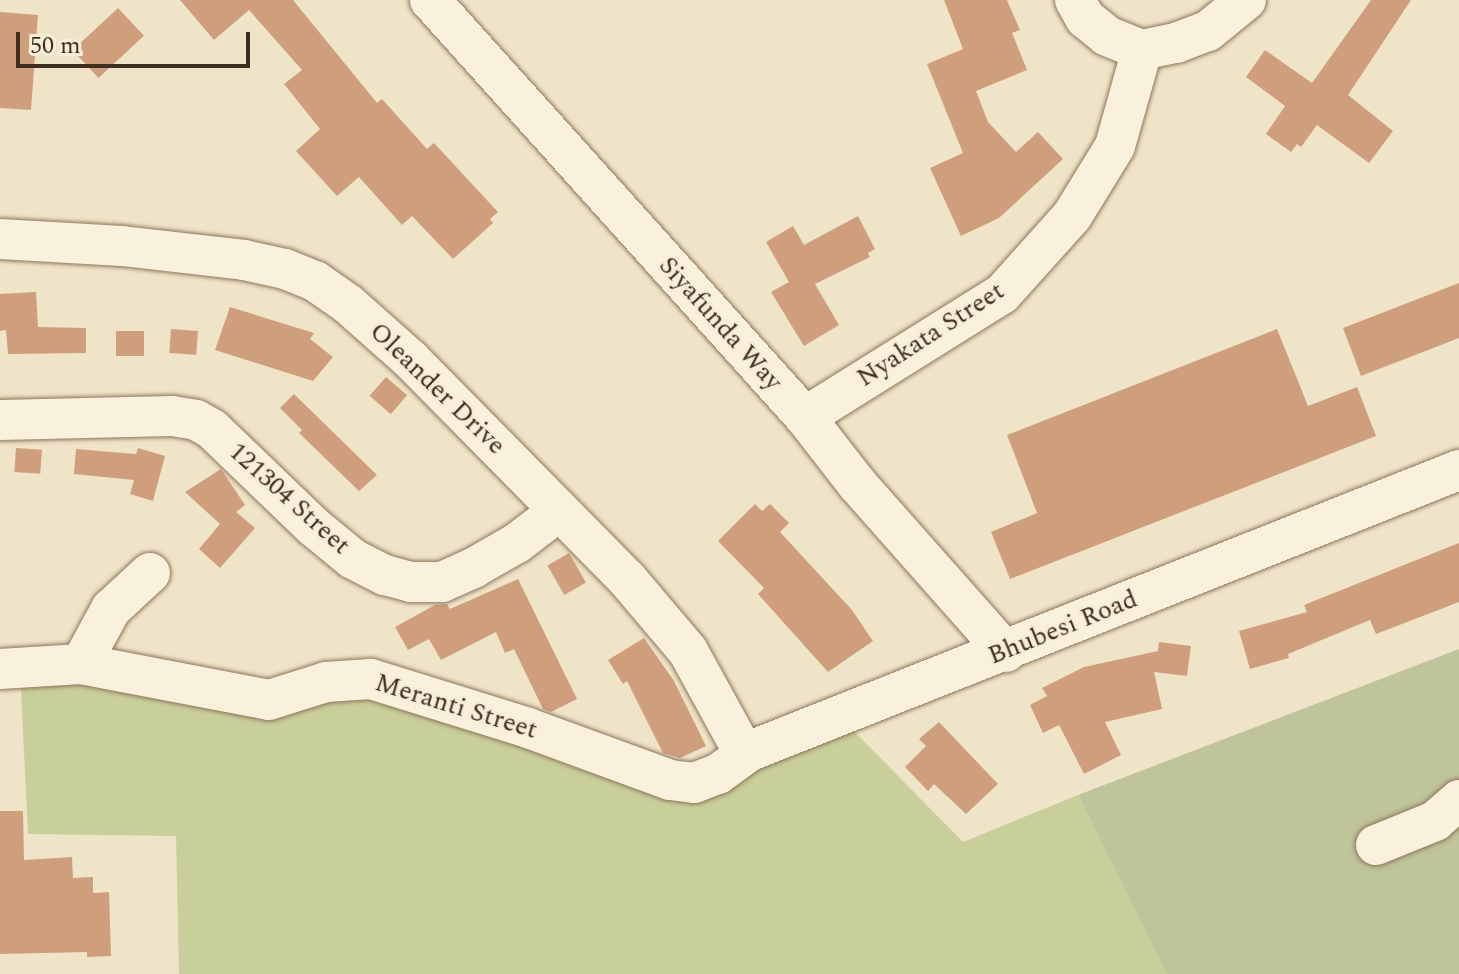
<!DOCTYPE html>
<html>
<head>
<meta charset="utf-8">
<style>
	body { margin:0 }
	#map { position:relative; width:1459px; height:974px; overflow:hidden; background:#f0e4c8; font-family:Spectral,serif }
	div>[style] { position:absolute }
	.green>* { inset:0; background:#c9cf9b }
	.cemetery>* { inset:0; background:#bfc49a }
	.building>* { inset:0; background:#cf9f7d; transform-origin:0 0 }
	.roads { filter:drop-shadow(0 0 2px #8d765c) drop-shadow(0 0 2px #8d765c) }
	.minor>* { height:40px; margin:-20px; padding:0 20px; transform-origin:20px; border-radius:20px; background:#faf1dc }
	span { translate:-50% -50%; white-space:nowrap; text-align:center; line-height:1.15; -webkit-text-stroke:6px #f7eed8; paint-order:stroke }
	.street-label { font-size:26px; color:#3d2e20 }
	.scale { position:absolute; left:16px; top:32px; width:234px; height:36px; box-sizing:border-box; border:4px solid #3d2e20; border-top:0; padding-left:10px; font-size:24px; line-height:28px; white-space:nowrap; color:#3d2e20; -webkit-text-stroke:6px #f7eed8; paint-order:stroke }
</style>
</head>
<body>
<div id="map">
	<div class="green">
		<div style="clip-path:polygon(20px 669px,223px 694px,325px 683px,669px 782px,840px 717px,963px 842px,1078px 795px,1167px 974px,179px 974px,176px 836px,28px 834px)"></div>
	</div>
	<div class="cemetery">
		<div style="clip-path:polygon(1459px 649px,1459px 974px,1167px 974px,1078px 795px)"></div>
	</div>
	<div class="building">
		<div style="clip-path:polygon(180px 0,293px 0,377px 103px,382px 99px,427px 149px,434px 143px,498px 212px,490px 219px,493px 223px,453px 259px,412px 216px,402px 225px,359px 177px,337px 196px,296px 151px,320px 129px,284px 84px,302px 70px,249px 10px,214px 40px)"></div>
		<div style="clip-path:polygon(944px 0,1007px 0,1020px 30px,1012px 33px,1027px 70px,976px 91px,988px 122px,1016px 152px,1038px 132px,1063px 159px,999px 218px,961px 236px,930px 168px,963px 153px,927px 64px,963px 49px)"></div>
		<div style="clip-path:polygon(1371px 0,1411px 0,1348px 95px,1393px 131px,1369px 163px,1317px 125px,1301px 147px,1297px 144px,1291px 152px,1266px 134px,1285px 106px,1246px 77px,1265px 50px,1312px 83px)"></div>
		<div style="left:118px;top:8px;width:38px;height:62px;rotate:47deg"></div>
		<div style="clip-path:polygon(0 12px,38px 15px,31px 110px,0 108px)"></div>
		<div style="clip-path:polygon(858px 216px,875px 249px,868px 253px,870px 257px,815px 284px,839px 325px,804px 346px,771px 292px,789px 282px,766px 242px,793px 226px,804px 245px)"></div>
		<div style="clip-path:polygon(1459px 283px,1459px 338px,1361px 376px,1343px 328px)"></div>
		<div style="clip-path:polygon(36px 292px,38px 327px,86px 328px,86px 353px,8px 354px,6px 330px,0 331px,0 294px)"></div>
		<div style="clip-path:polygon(230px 307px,314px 333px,310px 339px,333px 357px,313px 381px,215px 350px)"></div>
		<div style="left:171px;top:329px;width:27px;height:24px;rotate:4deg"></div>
		<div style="clip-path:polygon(1277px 329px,1308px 406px,1357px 387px,1376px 436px,1010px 579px,991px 532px,1037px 513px,1007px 435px)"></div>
		<div style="left:116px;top:331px;width:28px;height:25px"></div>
		<div style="left:386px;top:377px;width:28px;height:25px;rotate:41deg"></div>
		<div style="clip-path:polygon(294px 394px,377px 475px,359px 491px,299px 433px,302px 430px,280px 408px)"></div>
		<div style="left:16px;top:448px;width:26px;height:24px;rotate:4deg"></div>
		<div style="clip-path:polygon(138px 448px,165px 456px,153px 501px,130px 494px,134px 480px,74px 474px,76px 449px,136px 454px)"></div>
		<div style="clip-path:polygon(221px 469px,245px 505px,236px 512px,255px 528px,220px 568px,199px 549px,220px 524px,185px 492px)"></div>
		<div style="clip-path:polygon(755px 504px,762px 511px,770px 504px,789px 523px,780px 532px,852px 610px,873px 641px,828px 672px,758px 594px,764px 588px,718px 541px)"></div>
		<div style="clip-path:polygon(1459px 543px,1459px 602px,1376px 634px,1370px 620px,1288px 654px,1289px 658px,1250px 669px,1239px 631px,1307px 612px,1304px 605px)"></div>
		<div style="left:569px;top:553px;width:34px;height:25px;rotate:60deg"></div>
		<div style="clip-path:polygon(518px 579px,577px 699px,551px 712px,543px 709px,514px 649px,505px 653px,496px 632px,441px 660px,429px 639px,408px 650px,395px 627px,435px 605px,447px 604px,450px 609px)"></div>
		<div style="clip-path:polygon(644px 638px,674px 681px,706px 746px,680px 758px,663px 753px,627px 681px,623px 684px,608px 660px)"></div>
		<div style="clip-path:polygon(1159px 642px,1191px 646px,1187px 676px,1154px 672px,1162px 709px,1105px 722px,1121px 755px,1084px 774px,1059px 725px,1043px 733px,1030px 705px,1047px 696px,1042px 688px,1084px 667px,1158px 651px)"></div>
		<div style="clip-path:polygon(939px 722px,998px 784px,966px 814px,934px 784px,928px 791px,905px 767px,926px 746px,919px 739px)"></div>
		<div style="clip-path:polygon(0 811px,23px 811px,24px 860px,72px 857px,73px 878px,93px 877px,93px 893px,109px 892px,111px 956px,87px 957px,87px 952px,0 954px)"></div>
	</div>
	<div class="roads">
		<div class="minor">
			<div style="left:430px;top:0;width:561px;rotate:48.04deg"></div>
			<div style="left:805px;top:417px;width:86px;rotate:52.1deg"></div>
			<div style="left:858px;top:485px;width:223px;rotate:48.5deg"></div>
			<div style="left:1075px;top:0;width:21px;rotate:61deg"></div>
			<div style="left:1085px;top:18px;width:28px;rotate:39deg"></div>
			<div style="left:1107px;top:36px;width:38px;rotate:22deg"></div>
			<div style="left:0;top:239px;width:122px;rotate:3.3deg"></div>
			<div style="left:122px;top:246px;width:123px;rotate:6.5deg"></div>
			<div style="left:244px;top:260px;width:42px;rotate:12.4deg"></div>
			<div style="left:285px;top:269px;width:32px;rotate:22deg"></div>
			<div style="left:315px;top:281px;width:40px;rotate:34.9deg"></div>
			<div style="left:348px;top:304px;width:83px;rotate:41.6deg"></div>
			<div style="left:410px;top:359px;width:309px;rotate:45.4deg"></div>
			<div style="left:627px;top:579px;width:94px;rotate:49.7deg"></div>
			<div style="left:688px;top:651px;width:106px;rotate:61.3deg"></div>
			<div style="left:739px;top:744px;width:13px;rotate:32deg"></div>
			<div style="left:805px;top:417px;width:232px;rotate:-32deg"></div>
			<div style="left:1002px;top:294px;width:105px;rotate:-48.1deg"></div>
			<div style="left:1072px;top:216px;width:82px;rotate:-58.4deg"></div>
			<div style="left:1115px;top:146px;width:100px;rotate:-74.3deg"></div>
			<div style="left:1142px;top:50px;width:35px;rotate:-12deg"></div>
			<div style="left:1176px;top:43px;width:34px;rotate:-21deg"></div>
			<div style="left:1208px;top:31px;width:49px;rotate:-39.2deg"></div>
			<div style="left:0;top:420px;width:172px;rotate:-1.3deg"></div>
			<div style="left:172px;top:416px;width:24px;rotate:9deg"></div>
			<div style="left:196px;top:420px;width:18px;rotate:29deg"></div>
			<div style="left:212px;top:429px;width:141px;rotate:43.9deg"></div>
			<div style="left:314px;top:527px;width:50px;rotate:39.4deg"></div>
			<div style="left:353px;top:559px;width:36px;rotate:27deg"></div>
			<div style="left:385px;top:575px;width:27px;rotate:15deg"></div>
			<div style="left:411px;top:582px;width:31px"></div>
			<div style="left:442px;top:582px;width:36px;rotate:-24deg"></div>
			<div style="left:475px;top:567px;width:48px;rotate:-29.7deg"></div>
			<div style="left:517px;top:543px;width:53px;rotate:-37.3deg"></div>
			<div style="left:81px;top:664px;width:63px;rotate:-61.4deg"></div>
			<div style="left:111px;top:609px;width:53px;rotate:-42.7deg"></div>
			<div style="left:0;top:669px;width:81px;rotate:-3.5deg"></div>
			<div style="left:81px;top:664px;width:191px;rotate:10.8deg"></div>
			<div style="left:269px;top:700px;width:60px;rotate:-17.5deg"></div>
			<div style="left:326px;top:682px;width:45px;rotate:-3.8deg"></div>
			<div style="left:371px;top:679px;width:164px;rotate:17.3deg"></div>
			<div style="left:528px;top:728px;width:151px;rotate:20.1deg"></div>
			<div style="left:670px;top:780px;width:24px;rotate:7deg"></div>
			<div style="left:694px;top:783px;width:26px;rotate:-21deg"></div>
			<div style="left:718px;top:774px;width:39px;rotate:-36deg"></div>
			<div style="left:750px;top:751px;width:763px;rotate:-21.62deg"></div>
			<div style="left:1376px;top:845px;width:64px;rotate:-22.1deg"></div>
			<div style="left:1435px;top:821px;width:32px;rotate:-41deg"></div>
		</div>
	</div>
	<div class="street-label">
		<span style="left:720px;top:324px;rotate:48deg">Siyafunda Way</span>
		<span style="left:931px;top:335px;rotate:-33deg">Nyakata Street</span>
		<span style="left:437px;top:389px;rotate:44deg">Oleander Drive</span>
		<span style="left:289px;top:499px;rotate:42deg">121304 Street</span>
		<span style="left:1063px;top:628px;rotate:-22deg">Bhubesi Road</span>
		<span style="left:456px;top:707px;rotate:17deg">Meranti Street</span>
	</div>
	<div class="scale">50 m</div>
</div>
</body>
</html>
